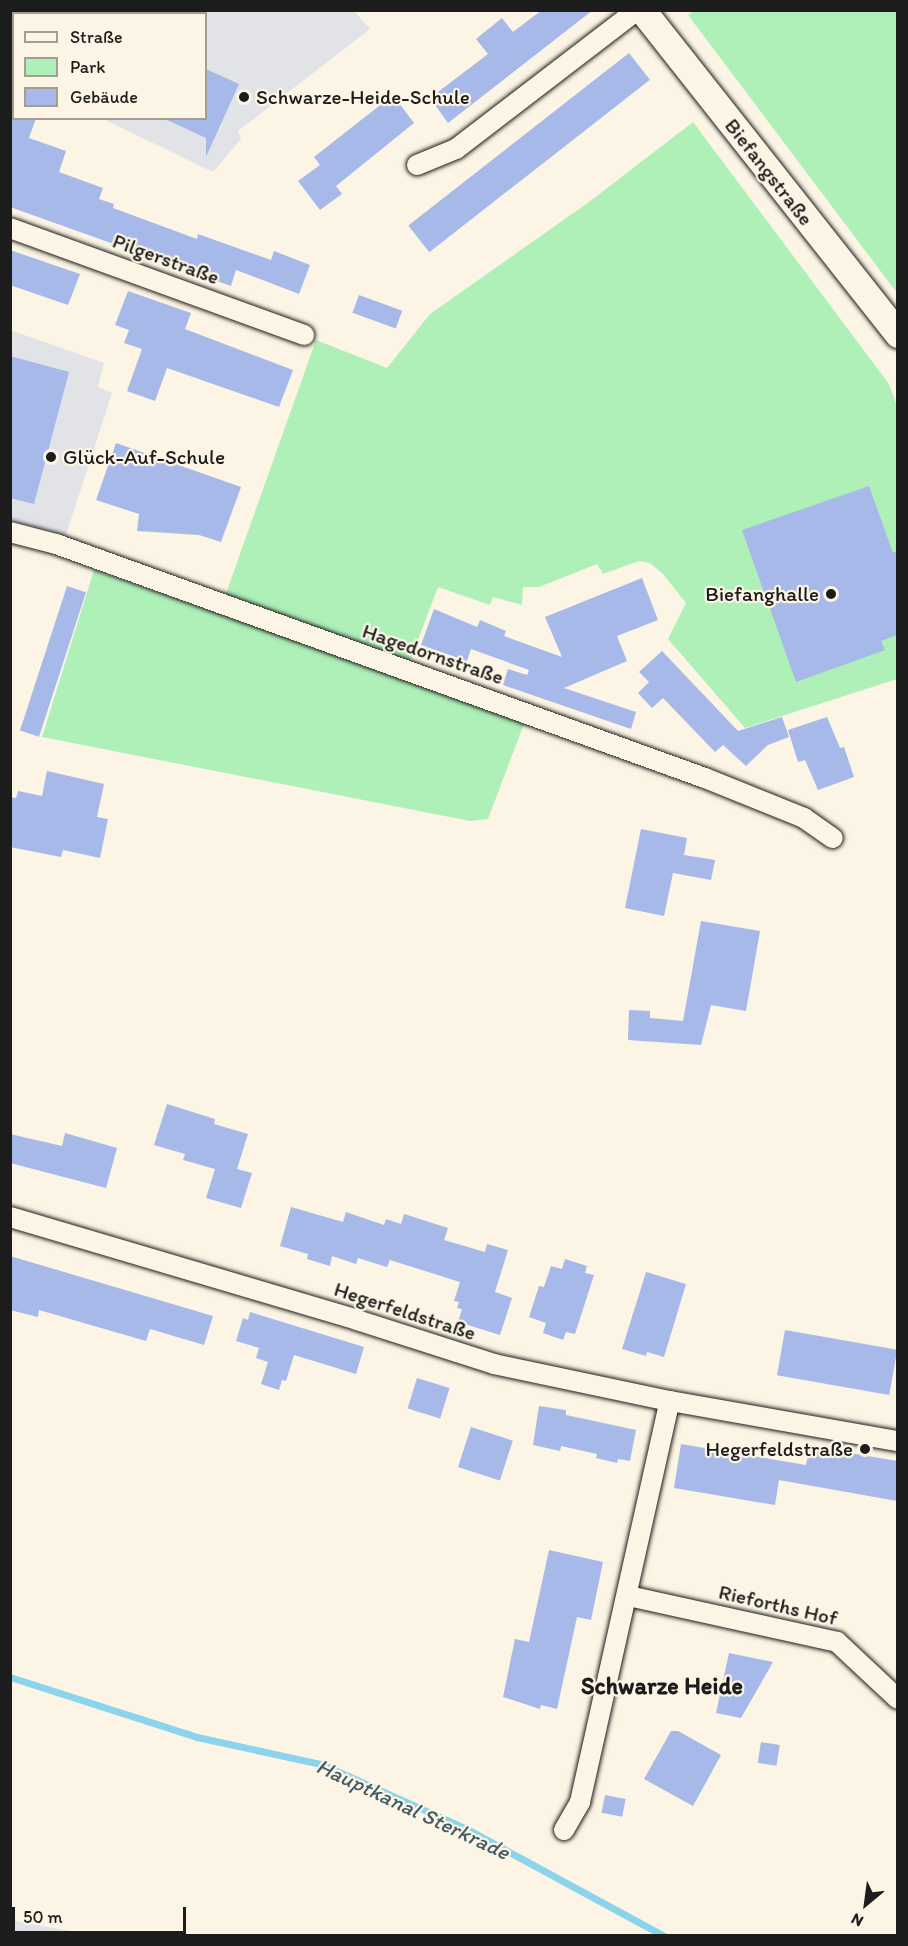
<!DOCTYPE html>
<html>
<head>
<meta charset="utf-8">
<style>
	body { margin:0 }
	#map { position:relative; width:908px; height:1946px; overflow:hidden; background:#fcf5e5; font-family:Itim,sans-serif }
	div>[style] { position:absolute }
	.built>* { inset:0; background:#e2e3e6 }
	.green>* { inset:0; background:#aef0b8 }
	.stream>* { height:7px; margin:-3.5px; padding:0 3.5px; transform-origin:3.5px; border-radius:3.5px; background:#8bd4ec }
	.building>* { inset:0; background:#a6b9e8; transform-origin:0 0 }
	.roads { filter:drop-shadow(0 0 2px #1c1c1c) drop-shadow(0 0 2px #1c1c1c) }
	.minor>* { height:20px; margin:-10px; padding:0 10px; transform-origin:10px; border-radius:10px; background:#fcf5e5 }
	.secondary>* { height:27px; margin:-13.5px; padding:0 13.5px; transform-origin:13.5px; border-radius:13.5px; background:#fcf5e5 }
	.dots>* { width:16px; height:16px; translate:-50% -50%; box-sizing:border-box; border:3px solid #fcf5e5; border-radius:50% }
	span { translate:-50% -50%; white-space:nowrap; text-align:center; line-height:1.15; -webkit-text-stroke:4.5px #fcf5e5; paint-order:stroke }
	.poi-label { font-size:21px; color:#1c1c1c }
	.left { translate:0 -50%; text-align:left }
	.right { translate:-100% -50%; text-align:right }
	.street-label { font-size:21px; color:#1c1c1c }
	.water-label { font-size:22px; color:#435c65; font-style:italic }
	.quarter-label { font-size:24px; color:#1c1c1c; font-weight:700 }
	.frame { position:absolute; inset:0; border:12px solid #1c1c1c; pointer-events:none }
	.legend { position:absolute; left:12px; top:12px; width:195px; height:108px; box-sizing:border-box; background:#fcf5e5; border:2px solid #a29e95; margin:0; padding:8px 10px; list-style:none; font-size:18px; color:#1c1c1c }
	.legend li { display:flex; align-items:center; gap:12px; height:30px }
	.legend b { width:30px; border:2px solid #a29e95 }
	.north { position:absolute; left:836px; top:1874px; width:60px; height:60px; -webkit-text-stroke:4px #fcf5e5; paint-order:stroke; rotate:209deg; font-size:16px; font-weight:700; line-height:24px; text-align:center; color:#1c1c1c }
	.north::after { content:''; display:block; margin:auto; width:21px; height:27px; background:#1c1c1c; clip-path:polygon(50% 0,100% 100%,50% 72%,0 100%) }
	.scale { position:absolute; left:12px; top:1907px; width:174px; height:27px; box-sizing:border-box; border:3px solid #1c1c1c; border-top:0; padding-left:8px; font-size:18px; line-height:21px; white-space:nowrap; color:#1c1c1c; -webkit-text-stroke:4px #fcf5e5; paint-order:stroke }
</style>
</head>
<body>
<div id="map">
	<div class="built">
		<div style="clip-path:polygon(10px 11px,354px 11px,370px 29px,238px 131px,241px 139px,213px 172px,103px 119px,206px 118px,206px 14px,14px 14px,13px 75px,10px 74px)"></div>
		<div style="clip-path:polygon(10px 330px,104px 363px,98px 387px,112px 393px,66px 535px,11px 520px)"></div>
		<div style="clip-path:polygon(10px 1920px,11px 1920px,91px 1935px,11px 1935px)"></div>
	</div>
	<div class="green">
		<div style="clip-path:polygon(694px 11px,897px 11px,897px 293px,688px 15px)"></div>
		<div style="clip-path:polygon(693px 122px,889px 384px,897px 406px,897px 679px,745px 728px,668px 639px,686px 603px,663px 574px,650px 563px,639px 561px,603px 574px,597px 564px,539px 587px,523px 587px,522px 605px,493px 597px,490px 605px,438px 587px,410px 661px,224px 599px,316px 340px,387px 368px,430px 314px,589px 202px)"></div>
		<div style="clip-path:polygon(94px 570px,525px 721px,488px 819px,470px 821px,42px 737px)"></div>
	</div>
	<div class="stream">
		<div style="left:10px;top:1677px;width:196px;rotate:17.8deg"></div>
		<div style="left:197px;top:1737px;width:127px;rotate:12.3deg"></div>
		<div style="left:321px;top:1764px;width:160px;rotate:24deg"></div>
		<div style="left:467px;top:1829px;width:224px;rotate:28.5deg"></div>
	</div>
	<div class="building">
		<div style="clip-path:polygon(542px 10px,593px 10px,448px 123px,430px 98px,488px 54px,476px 39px,502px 18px,513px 32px)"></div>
		<div style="left:629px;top:53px;width:34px;height:280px;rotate:52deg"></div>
		<div style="clip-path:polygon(206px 69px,239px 84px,206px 157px,206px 138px,163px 118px,206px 118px)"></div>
		<div style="clip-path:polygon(393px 95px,414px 123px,336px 186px,342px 194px,320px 210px,298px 181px,320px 165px,314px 157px)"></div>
		<div style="clip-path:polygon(10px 118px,36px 118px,29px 138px,66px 151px,59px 172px,103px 188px,99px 199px,114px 204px,113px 208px,197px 239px,198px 234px,271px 260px,274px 251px,310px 265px,299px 294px,236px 270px,231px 286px,10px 207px)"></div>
		<div style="clip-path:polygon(10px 250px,80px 274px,68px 305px,10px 285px)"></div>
		<div style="clip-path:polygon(128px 291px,191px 313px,185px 329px,293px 370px,279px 407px,167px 368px,155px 401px,127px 391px,142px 349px,124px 343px,129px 330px,115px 325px)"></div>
		<div style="left:359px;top:295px;width:46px;height:19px;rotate:20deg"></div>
		<div style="clip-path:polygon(10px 356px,69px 372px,34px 504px,10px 498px)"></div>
		<div style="clip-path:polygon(116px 443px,241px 487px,221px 542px,199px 535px,137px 531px,139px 514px,96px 500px)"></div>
		<div style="clip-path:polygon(869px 486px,893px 553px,897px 551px,897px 635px,881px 641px,885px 650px,796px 682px,742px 530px)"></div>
		<div style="clip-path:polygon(642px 578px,658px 620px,617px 636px,627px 661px,564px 688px,636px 712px,631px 729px,503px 685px,508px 669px,527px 675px,529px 670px,471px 649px,467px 661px,421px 645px,434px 609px,477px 627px,480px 620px,506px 631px,504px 636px,562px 657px,545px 617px)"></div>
		<div style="left:67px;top:586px;width:20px;height:152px;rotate:18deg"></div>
		<div style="clip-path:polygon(662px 651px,738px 731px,782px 717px,789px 737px,768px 745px,746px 766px,723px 745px,715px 752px,663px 698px,652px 708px,638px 693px,649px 682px,639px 672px)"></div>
		<div style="clip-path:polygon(827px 717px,840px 748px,844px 747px,854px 777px,818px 790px,805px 760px,798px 762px,788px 730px)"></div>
		<div style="clip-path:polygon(47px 771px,104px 784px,97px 817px,108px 819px,100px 858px,63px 850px,61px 857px,10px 847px,10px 797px,16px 798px,18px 791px,42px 796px)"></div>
		<div style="clip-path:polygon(641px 829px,687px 838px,684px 855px,715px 860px,711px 880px,673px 873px,664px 916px,625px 908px)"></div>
		<div style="clip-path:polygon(701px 921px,760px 931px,746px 1011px,711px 1005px,701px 1045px,628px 1040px,629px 1010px,650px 1011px,650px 1018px,683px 1021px)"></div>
		<div style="clip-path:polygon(167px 1104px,215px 1119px,214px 1124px,248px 1134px,237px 1169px,252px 1173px,241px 1208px,206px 1198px,215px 1169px,183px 1160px,185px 1154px,154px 1145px)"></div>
		<div style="clip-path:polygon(65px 1133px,117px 1148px,106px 1188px,10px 1163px,10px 1134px,62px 1146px)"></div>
		<div style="clip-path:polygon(291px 1207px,343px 1222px,346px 1212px,384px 1225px,386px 1219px,401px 1224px,404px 1214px,448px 1228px,444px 1240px,485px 1252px,487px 1244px,508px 1250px,495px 1292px,512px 1298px,500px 1335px,458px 1322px,462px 1309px,457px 1308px,459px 1302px,454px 1301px,460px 1282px,390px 1260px,387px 1267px,358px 1258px,356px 1264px,332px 1256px,330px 1266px,307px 1259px,308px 1254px,280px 1246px)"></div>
		<div style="clip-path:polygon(10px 1256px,213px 1316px,204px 1345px,150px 1329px,146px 1341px,39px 1310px,38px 1317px,10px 1310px)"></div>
		<div style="clip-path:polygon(565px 1259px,587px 1266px,585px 1273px,594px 1275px,575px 1334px,566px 1332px,563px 1340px,543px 1333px,546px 1323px,529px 1317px,539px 1286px,544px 1287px,551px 1266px,562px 1269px)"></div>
		<div style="clip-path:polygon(646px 1272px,686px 1284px,664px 1357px,647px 1352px,646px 1356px,622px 1349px)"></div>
		<div style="clip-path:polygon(250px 1312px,364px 1347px,356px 1374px,294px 1355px,286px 1381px,282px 1380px,279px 1390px,261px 1384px,268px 1362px,256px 1358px,259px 1348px,236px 1341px,243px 1318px,248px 1320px)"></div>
		<div style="left:785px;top:1330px;width:114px;height:46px;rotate:10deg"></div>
		<div style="left:417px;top:1378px;width:34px;height:32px;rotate:17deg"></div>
		<div style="clip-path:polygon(539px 1406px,566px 1410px,566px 1415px,636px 1430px,630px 1461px,618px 1459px,617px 1463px,596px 1458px,597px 1454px,561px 1446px,560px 1451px,533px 1445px)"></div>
		<div style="left:471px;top:1427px;width:44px;height:42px;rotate:18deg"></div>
		<div style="clip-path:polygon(681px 1444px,806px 1465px,810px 1446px,897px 1461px,897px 1501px,779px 1480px,775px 1505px,674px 1488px)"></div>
		<div style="clip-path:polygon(549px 1550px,603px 1562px,591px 1620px,577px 1617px,557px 1709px,541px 1705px,540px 1709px,503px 1697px,515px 1639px,529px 1642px)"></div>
		<div style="clip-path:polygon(729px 1653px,773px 1662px,741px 1718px,716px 1713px)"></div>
		<div style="clip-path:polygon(671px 1731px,678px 1731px,721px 1755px,693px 1806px,644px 1779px)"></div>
		<div style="left:761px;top:1742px;width:19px;height:21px;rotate:9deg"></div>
		<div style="left:605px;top:1795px;width:21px;height:18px;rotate:11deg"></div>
	</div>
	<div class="roads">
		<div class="minor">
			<div style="left:417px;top:165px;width:42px;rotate:-22.3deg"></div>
			<div style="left:456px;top:149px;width:228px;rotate:-37.5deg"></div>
			<div style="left:10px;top:228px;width:313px;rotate:20deg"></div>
			<div style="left:10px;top:532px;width:48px;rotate:14.6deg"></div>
			<div style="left:56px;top:544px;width:690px;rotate:19.83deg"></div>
			<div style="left:705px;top:778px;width:107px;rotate:22deg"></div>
			<div style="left:804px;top:818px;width:35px;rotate:35deg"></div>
			<div style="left:10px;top:1217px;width:362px;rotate:16.5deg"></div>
			<div style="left:357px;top:1320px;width:144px;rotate:17.8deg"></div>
			<div style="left:494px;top:1364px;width:180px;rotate:11.9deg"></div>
			<div style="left:670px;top:1401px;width:231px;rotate:10deg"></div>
			<div style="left:628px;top:1596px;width:214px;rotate:12.4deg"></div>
			<div style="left:837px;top:1642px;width:83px;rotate:43.1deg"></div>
			<div style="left:564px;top:1830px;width:32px;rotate:-60deg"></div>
			<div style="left:580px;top:1802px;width:411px;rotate:-77.4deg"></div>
		</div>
		<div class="secondary">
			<div style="left:642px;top:10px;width:413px;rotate:51.7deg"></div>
		</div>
	</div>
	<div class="dots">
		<div style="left:244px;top:97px;background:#1c1c1c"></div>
		<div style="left:51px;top:457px;background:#1c1c1c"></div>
		<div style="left:831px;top:594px;background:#1c1c1c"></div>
		<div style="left:865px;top:1449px;background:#1c1c1c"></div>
	</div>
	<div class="poi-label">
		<span class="left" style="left:256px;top:97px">Schwarze-Heide-Schule</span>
		<span class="left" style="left:63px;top:457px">Glück-Auf-Schule</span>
		<span class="right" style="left:819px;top:594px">Biefanghalle</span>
		<span class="right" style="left:853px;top:1449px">Hegerfeldstraße</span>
	</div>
	<div class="street-label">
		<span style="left:769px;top:172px;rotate:52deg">Biefangstraße</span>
		<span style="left:166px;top:259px;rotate:20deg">Pilgerstraße</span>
		<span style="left:433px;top:654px;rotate:19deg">Hagedornstraße</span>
		<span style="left:405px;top:1311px;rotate:18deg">Hegerfeldstraße</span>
		<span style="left:778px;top:1605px;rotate:13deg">Rieforths Hof</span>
	</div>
	<div class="water-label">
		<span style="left:413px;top:1809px;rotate:25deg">Hauptkanal Sterkrade</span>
	</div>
	<div class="quarter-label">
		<span style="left:662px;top:1686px">Schwarze Heide</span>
	</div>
	<div class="frame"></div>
	<ul class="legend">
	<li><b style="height:8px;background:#fcf5e5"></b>Straße</li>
	<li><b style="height:16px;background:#aef0b8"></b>Park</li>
	<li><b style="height:16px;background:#a6b9e8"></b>Gebäude</li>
	</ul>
	<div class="north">N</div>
	<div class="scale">50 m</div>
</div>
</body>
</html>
